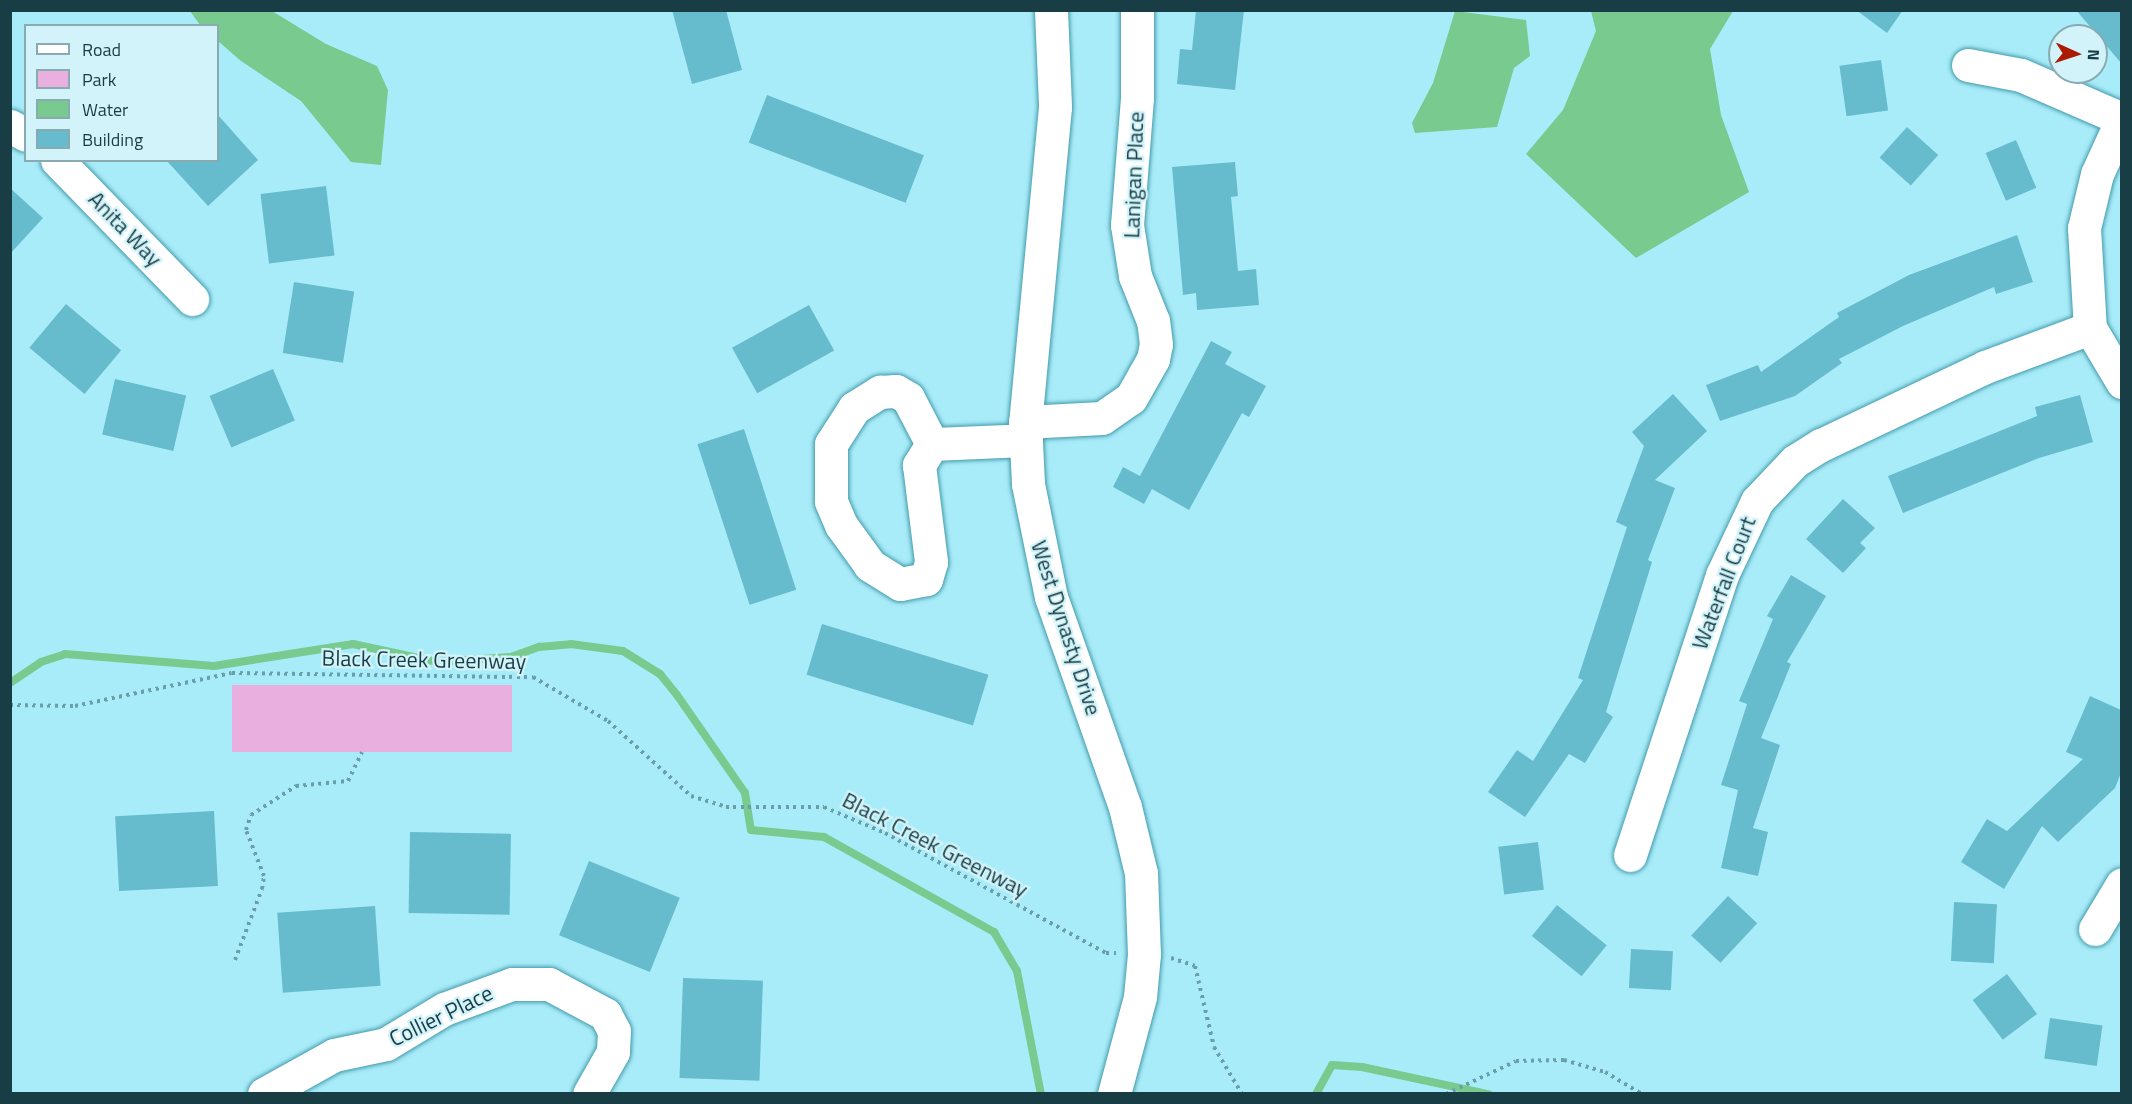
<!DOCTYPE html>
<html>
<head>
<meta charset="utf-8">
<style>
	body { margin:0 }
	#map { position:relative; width:2132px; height:1104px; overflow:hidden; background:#a9ecf9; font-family:"Titillium Web",sans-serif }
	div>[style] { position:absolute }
	.green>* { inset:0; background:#e9afdf; transform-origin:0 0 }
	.water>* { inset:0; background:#78ca8f }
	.stream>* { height:8px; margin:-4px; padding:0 4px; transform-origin:4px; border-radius:4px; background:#78ca8f }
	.building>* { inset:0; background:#66bccd; transform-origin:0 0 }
	.path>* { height:4px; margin-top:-2px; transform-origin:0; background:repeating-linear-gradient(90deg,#6a9fa9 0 3px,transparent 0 7.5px) }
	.roads { filter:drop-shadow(0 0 2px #439bac) drop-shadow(0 0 2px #439bac) }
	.minor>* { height:33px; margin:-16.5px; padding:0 16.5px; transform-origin:16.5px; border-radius:16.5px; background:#fff }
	span { translate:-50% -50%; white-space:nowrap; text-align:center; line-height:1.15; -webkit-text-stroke:4.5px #d2f3f9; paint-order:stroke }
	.street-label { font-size:22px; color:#193d44 }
	.frame { position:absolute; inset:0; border:12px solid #193d44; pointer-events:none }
	.legend { position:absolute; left:24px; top:24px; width:195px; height:138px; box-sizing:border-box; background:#d2f3f9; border:2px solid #88aab1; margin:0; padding:8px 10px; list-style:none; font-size:18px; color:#193d44 }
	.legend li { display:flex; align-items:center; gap:12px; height:30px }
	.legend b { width:30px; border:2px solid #88aab1 }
	.north { position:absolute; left:2048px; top:24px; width:60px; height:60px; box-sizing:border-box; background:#d2f3f9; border:2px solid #88aab1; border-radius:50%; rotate:93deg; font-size:16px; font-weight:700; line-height:24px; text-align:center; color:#193d44 }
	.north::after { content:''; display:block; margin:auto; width:21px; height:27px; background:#aa1b01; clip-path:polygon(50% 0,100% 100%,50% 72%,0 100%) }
</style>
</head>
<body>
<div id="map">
	<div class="green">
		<div style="left:512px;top:685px;width:67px;height:280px;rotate:90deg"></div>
	</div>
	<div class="water">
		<div style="clip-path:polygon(190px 11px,272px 11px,326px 44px,377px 66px,388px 90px,381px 165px,351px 162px,301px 101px,241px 61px,218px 41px,218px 26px,200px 25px)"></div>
		<div style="clip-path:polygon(1455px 11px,1526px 20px,1530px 56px,1514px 68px,1497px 127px,1415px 133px,1412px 123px,1433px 83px)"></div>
		<div style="clip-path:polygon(1591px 11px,1733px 11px,1710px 49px,1721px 115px,1749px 192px,1636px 258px,1526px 154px,1563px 110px,1596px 31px)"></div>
	</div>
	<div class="stream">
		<div style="left:10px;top:683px;width:37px;rotate:-34deg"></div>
		<div style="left:41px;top:662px;width:25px;rotate:-18deg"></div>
		<div style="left:65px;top:654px;width:149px;rotate:4.6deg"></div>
		<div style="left:214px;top:666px;width:141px;rotate:-9deg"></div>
		<div style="left:353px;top:644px;width:87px;rotate:12deg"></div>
		<div style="left:438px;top:662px;width:73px;rotate:-3.9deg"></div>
		<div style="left:511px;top:657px;width:30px;rotate:-20deg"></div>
		<div style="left:539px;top:647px;width:32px;rotate:-5deg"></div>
		<div style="left:571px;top:644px;width:52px;rotate:7.7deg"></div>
		<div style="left:623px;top:651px;width:44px;rotate:31.9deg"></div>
		<div style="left:660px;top:674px;width:27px;rotate:51deg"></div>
		<div style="left:677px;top:695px;width:119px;rotate:55.2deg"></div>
		<div style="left:745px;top:793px;width:37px;rotate:81deg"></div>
		<div style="left:751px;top:830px;width:73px;rotate:5.5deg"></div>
		<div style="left:824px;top:837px;width:195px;rotate:29.2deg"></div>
		<div style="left:994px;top:932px;width:45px;rotate:59.5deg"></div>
		<div style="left:1017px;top:971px;width:125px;rotate:79deg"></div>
		<div style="left:1316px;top:1094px;width:33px;rotate:-61deg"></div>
		<div style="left:1332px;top:1065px;width:30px;rotate:4deg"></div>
		<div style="left:1362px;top:1067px;width:129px;rotate:12.1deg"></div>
	</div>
	<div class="building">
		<div style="clip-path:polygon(672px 10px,726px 10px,742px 70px,692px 84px)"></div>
		<div style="clip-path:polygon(1196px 10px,1244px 10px,1235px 90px,1177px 84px,1180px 49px,1192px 50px)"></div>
		<div style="clip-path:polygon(1856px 10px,1903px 10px,1887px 33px)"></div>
		<div style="clip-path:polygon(2076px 10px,2121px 10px,2121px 63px)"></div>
		<div style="left:1881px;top:60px;width:51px;height:42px;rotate:82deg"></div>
		<div style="left:767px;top:95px;width:168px;height:51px;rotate:21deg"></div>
		<div style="clip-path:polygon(218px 115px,258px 160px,208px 206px,166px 160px,218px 160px)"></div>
		<div style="left:1907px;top:127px;width:42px;height:41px;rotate:42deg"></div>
		<div style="left:2016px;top:140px;width:52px;height:33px;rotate:67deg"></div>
		<div style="clip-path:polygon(1235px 162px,1238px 196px,1231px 197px,1238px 271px,1256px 269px,1259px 305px,1197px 310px,1196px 293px,1183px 295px,1172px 167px)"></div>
		<div style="left:326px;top:186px;width:70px;height:66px;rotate:83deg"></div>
		<div style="clip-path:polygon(10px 188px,43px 218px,10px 254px)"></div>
		<div style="clip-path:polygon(2017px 235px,2033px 282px,1996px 294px,1994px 287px,1903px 326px,1839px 359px,1842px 363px,1795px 396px,1720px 421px,1706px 385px,1758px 365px,1761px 372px,1839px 317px,1837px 313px,1909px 275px)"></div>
		<div style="left:294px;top:282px;width:61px;height:72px;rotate:9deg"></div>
		<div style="left:66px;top:304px;width:72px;height:57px;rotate:40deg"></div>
		<div style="left:809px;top:305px;width:52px;height:88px;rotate:61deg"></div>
		<div style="clip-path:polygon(1211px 341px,1232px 352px,1225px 364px,1266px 386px,1249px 417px,1242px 413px,1189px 510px,1152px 489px,1144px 504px,1113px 487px,1123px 467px,1140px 476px)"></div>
		<div style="left:273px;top:369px;width:56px;height:69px;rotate:67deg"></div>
		<div style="left:115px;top:379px;width:73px;height:57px;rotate:13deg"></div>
		<div style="clip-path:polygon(1673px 394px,1707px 431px,1655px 480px,1675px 488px,1648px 560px,1652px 562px,1606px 712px,1613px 717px,1585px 763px,1569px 754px,1525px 817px,1488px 792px,1517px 750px,1533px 761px,1583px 680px,1578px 678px,1627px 527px,1616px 522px,1644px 446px,1632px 432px)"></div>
		<div style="clip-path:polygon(2080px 395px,2093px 442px,2039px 458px,1903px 513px,1888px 476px,2037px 416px,2035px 407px)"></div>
		<div style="left:744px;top:429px;width:169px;height:49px;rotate:72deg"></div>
		<div style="clip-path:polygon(1843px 499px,1875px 528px,1860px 543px,1866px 548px,1843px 573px,1806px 539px)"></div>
		<div style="clip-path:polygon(1791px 575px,1826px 596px,1787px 662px,1791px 664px,1761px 738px,1780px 745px,1753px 828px,1768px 832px,1758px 876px,1721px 868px,1738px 790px,1721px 785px,1747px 704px,1739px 701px,1773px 619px,1767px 616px)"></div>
		<div style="left:822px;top:624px;width:174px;height:53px;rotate:17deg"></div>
		<div style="clip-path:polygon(2090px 696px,2121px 710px,2121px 773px,2115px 788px,2058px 842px,2042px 826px,2004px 889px,1961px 862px,1987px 819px,2007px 831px,2083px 759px,2066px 752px)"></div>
		<div style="left:214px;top:811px;width:75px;height:99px;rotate:87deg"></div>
		<div style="left:410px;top:832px;width:101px;height:81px;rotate:1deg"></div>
		<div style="left:1538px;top:842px;width:48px;height:40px;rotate:83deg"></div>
		<div style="left:589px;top:861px;width:98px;height:80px;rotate:22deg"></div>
		<div style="left:1728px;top:896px;width:40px;height:54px;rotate:43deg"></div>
		<div style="left:1954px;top:902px;width:43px;height:59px;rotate:3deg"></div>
		<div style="left:1557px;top:905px;width:64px;height:40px;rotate:39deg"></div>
		<div style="left:375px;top:906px;width:80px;height:98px;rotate:86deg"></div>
		<div style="left:1631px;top:949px;width:42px;height:39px;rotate:3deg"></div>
		<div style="left:2007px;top:974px;width:50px;height:43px;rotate:53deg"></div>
		<div style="left:683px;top:978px;width:80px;height:100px;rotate:2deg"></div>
		<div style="left:2050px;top:1018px;width:53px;height:41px;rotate:8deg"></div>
	</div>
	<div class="path">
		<div style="left:10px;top:705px;width:65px;rotate:0.9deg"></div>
		<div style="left:75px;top:706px;width:160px;rotate:-11.9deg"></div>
		<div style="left:232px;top:673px;width:301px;rotate:0.8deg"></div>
		<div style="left:533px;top:677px;width:87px;rotate:30.4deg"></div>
		<div style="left:608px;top:721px;width:112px;rotate:42.1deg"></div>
		<div style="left:691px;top:796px;width:37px;rotate:17deg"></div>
		<div style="left:726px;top:807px;width:98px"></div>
		<div style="left:824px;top:807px;width:66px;rotate:23.1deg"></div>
		<div style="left:885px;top:833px;width:251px;rotate:28.5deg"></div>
		<div style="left:1106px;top:953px;width:10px"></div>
		<div style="left:1171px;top:958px;width:25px;rotate:18deg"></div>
		<div style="left:1195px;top:966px;width:83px;rotate:76.8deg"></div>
		<div style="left:1214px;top:1047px;width:55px;rotate:59.2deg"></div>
		<div style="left:235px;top:960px;width:76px;rotate:-69.2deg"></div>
		<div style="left:262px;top:889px;width:13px;rotate:-81deg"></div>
		<div style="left:264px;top:876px;width:49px;rotate:-111.4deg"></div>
		<div style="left:246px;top:830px;width:16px;rotate:-72deg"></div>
		<div style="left:251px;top:815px;width:54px;rotate:-32.8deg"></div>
		<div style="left:296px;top:786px;width:52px;rotate:-5.5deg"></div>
		<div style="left:348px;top:781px;width:32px;rotate:-64deg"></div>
		<div style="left:1446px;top:1094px;width:77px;rotate:-25.2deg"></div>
		<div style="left:1516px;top:1061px;width:48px;rotate:-1.2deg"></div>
		<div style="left:1564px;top:1060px;width:43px;rotate:16.3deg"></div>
		<div style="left:1605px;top:1072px;width:43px;rotate:30.7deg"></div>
	</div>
	<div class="roads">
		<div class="minor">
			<div style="left:1051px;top:10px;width:97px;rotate:87.6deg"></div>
			<div style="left:1055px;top:107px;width:316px;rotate:95.4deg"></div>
			<div style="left:1025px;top:422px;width:62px;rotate:87.2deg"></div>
			<div style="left:1028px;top:484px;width:115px;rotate:78.5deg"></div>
			<div style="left:1051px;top:597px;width:223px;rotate:70.6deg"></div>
			<div style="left:1125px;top:807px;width:68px;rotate:76.4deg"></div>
			<div style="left:1141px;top:873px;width:81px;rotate:87.9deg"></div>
			<div style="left:1144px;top:954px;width:43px;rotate:95.3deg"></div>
			<div style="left:1140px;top:997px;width:100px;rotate:105deg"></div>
			<div style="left:1968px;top:65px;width:54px;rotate:10.7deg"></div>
			<div style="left:2021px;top:75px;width:110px;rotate:23.5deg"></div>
			<div style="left:2122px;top:119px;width:60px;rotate:114.4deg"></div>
			<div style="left:2097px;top:174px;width:56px;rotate:103.5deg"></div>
			<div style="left:2084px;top:228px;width:100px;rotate:86.6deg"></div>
			<div style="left:2090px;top:328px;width:63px;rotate:59.3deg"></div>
			<div style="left:10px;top:126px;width:18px;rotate:29deg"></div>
			<div style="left:57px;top:160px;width:194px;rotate:45.8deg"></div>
			<div style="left:1025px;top:422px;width:77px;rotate:-3deg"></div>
			<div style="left:1102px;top:418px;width:35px;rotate:-35deg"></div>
			<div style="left:1131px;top:398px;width:45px;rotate:-60.6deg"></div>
			<div style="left:1153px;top:359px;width:15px;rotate:-79deg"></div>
			<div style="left:1156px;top:344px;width:23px;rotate:-97deg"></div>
			<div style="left:1153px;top:321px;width:48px;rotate:-111.8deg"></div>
			<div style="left:1135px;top:276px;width:52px;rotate:-98.9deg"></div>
			<div style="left:1127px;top:225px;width:128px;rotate:-85.5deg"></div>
			<div style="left:1137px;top:97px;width:87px;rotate:-90deg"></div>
			<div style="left:932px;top:444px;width:25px;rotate:122deg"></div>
			<div style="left:919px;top:465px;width:98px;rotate:82.9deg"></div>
			<div style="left:931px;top:562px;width:18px;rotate:106deg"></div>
			<div style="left:926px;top:579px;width:26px;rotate:169deg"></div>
			<div style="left:900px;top:584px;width:36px;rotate:-148deg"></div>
			<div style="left:870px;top:565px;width:49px;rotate:-125.9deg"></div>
			<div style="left:841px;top:525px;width:26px;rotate:-113deg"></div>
			<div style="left:831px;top:501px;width:57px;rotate:-90deg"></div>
			<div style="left:831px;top:444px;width:43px;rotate:-57.4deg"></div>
			<div style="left:854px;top:408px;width:31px;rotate:-32deg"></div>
			<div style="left:880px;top:392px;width:16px;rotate:-4deg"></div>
			<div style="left:896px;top:391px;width:14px;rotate:30deg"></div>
			<div style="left:908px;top:398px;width:52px;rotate:62.4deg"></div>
			<div style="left:932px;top:444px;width:94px;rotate:-2.4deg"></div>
			<div style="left:1630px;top:855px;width:295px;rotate:-71.8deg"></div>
			<div style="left:1722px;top:575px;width:82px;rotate:-64.7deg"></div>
			<div style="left:1757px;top:501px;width:55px;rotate:-46.5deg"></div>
			<div style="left:1795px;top:461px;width:31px;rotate:-32deg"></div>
			<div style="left:1821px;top:445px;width:182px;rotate:-25.4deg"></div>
			<div style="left:1985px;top:367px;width:112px;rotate:-20.4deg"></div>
			<div style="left:2095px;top:929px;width:52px;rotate:-59deg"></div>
			<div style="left:264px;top:1094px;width:80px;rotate:-29.1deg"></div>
			<div style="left:334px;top:1055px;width:53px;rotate:-11.9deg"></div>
			<div style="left:386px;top:1044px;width:68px;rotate:-31.1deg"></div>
			<div style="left:444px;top:1009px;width:72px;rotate:-20.2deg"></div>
			<div style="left:512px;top:984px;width:37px"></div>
			<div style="left:549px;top:984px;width:64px;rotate:28.2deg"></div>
			<div style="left:605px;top:1014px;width:19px;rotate:62deg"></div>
			<div style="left:614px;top:1031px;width:21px;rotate:93deg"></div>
			<div style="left:613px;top:1052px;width:48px;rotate:119.7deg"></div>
		</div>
	</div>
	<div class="street-label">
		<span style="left:1134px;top:175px;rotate:-88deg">Lanigan Place</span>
		<span style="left:125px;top:229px;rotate:46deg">Anita Way</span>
		<span style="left:1724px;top:583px;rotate:-69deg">Waterfall Court</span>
		<span style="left:1066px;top:628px;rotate:72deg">West Dynasty Drive</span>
		<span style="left:424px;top:660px;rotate:1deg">Black Creek Greenway</span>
		<span style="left:935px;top:845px;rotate:27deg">Black Creek Greenway</span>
		<span style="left:441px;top:1016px;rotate:-26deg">Collier Place</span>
	</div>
	<div class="frame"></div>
	<ul class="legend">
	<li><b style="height:8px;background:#fff"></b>Road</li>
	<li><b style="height:16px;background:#e9afdf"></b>Park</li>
	<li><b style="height:16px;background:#78ca8f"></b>Water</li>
	<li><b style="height:16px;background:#66bccd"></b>Building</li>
	</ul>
	<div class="north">N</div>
</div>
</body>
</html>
